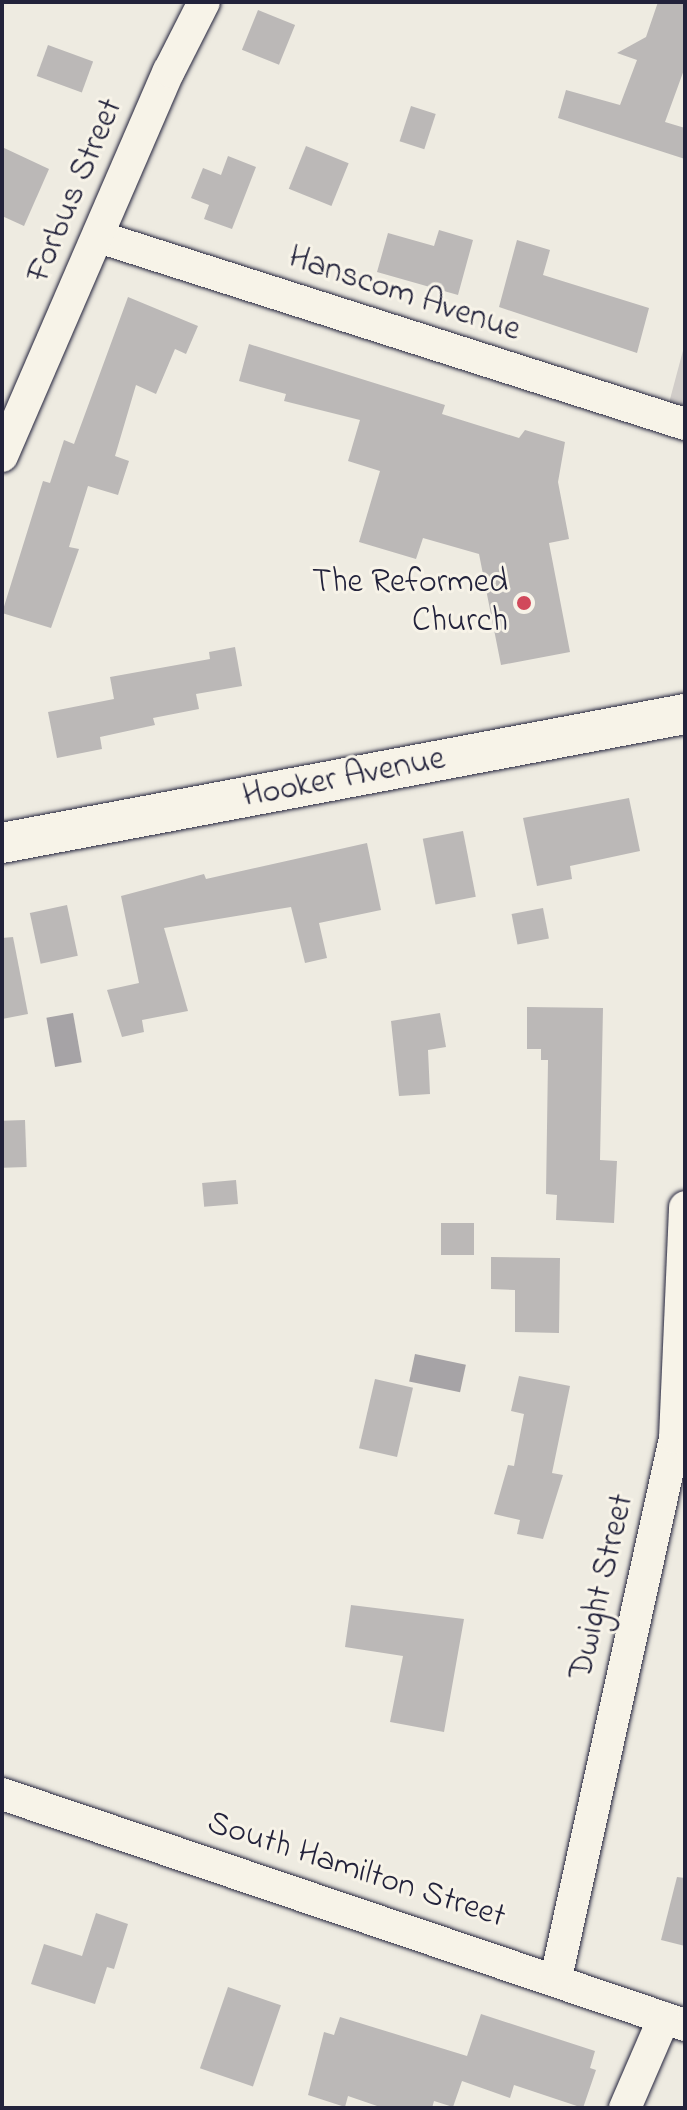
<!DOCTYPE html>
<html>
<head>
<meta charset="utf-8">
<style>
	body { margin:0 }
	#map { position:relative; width:687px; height:2110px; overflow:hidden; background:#eeebe1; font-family:"Indie Flower",sans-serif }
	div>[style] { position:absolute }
	.green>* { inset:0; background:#d1cdc9 }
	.water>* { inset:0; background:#a6a3a6; transform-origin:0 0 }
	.building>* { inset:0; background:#bbb8b7; transform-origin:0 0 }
	.roads { filter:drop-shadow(0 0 2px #22223b) drop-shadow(0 0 2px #22223b) }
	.minor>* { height:32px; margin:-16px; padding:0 16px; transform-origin:16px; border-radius:16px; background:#f7f3e8 }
	.tertiary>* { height:40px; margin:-20px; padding:0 20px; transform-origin:20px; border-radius:20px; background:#f7f3e8 }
	.dots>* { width:22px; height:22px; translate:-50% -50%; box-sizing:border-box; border:4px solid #f7f3e8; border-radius:50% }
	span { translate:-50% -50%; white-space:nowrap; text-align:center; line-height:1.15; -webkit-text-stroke:6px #f7f3e8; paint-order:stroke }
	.street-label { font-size:34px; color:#22223b }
	.poi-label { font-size:34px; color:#22223b }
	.right { translate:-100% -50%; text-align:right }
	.frame { position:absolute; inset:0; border:4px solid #22223b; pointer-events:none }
</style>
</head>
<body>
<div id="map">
	<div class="green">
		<div style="clip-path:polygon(685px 343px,685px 427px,665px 418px)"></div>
	</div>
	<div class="water">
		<div style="left:73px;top:1013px;width:50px;height:27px;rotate:80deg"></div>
		<div style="left:415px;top:1354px;width:52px;height:28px;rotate:12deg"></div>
	</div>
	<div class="building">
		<div style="clip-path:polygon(658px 2px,685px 2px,685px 67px,665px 122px,685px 128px,685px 159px,558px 118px,566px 90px,620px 105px,637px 60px,617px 53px,646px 37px)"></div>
		<div style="left:258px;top:10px;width:40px;height:43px;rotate:22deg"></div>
		<div style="left:48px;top:45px;width:48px;height:33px;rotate:20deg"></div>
		<div style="left:411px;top:106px;width:26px;height:37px;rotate:18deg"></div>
		<div style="left:306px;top:146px;width:46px;height:46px;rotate:22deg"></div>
		<div style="clip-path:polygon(2px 147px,49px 169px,24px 226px,2px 216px)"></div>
		<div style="clip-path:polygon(228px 156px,256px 167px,232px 229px,204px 219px,209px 205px,191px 198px,203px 168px,221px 175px)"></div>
		<div style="clip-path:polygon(439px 230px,473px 240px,458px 295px,377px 272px,388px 233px,434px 246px)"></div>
		<div style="clip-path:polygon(517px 240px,550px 250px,543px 275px,649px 308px,637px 353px,499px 307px)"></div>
		<div style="clip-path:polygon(128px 297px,198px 326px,186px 354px,175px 349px,156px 394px,136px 385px,115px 456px,129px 461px,118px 495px,88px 486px,69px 547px,79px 549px,51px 628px,2px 613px,43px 481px,50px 483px,64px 440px,74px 444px)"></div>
		<div style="clip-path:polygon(249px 344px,445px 405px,442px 414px,519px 438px,525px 430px,565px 442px,558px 482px,569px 539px,549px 543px,570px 652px,501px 665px,479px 554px,423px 538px,416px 559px,359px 542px,380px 471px,348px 461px,360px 420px,284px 401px,286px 394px,239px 381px)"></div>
		<div style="clip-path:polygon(235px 647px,242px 686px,196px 694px,199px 709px,153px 718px,155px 725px,100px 737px,102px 749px,57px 758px,48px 712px,114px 699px,110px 677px,210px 659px,209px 652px)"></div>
		<div style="clip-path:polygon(629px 798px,640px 851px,570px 866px,572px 879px,537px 886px,523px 818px)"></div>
		<div style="left:463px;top:831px;width:67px;height:41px;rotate:79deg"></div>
		<div style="clip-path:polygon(367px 843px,381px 910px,319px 923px,327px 958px,305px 963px,291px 907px,164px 928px,188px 1011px,142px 1020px,144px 1032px,122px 1037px,107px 990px,139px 983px,121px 896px,204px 874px,206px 879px)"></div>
		<div style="left:67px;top:905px;width:52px;height:38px;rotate:78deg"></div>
		<div style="left:543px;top:908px;width:31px;height:32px;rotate:79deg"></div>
		<div style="clip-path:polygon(13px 937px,28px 1014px,2px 1019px,2px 938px)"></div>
		<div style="clip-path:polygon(527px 1007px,603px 1008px,600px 1160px,617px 1161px,614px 1223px,556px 1220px,557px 1195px,546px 1194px,548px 1060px,541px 1060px,541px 1049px,527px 1049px)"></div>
		<div style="clip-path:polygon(440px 1013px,446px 1047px,428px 1050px,430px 1094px,399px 1096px,391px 1021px)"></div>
		<div style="left:25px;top:1120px;width:47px;height:23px;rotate:88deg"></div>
		<div style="left:236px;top:1180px;width:24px;height:34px;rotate:85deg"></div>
		<div style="left:474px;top:1223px;width:32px;height:33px;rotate:90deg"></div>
		<div style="clip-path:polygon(491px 1257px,560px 1258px,559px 1333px,515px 1332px,515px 1290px,491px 1289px)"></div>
		<div style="clip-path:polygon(519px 1376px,570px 1386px,552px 1473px,563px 1475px,543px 1539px,517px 1534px,520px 1520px,494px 1514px,508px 1465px,514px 1466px,524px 1414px,511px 1411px)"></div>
		<div style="left:375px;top:1379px;width:39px;height:71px;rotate:13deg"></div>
		<div style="clip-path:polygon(351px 1605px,464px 1619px,444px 1732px,390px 1722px,403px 1656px,345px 1647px)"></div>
		<div style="clip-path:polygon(677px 1877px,685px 1878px,685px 1946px,661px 1940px)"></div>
		<div style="clip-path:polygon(96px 1913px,128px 1924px,114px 1969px,107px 1967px,95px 2004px,31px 1984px,44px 1944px,82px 1956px)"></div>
		<div style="left:228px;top:1987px;width:56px;height:86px;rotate:19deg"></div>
		<div style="clip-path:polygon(481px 2014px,595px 2051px,590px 2068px,596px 2070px,583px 2108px,514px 2085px,510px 2098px,462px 2081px,453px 2107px,434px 2101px,432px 2108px,383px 2108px,348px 2096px,345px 2107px,308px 2095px,324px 2032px,334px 2035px,340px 2017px,467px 2056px)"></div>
	</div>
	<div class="roads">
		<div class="minor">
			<div style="left:99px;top:237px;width:615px;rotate:17.7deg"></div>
			<div style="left:2px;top:456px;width:420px;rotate:-66.6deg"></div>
			<div style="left:169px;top:71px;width:77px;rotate:-63.1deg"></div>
			<div style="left:2px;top:1794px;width:721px;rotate:18.69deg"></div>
			<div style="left:556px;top:1978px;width:553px;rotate:-77.57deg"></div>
			<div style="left:675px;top:1438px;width:231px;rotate:-87.5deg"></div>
			<div style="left:625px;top:2108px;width:98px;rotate:-66.6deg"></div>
		</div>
		<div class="tertiary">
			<div style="left:2px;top:843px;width:695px;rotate:-10.7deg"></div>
		</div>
	</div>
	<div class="dots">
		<div style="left:524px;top:603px;background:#d1495b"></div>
	</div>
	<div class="street-label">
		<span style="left:76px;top:191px;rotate:-67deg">Forbus Street</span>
		<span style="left:404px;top:295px;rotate:18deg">Hanscom Avenue</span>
		<span style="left:344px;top:779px;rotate:-11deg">Hooker Avenue</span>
		<span style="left:603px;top:1587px;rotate:-77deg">Dwight Street</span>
		<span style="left:356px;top:1871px;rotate:18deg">South Hamilton Street</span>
	</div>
	<div class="poi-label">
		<span class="right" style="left:508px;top:603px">The Reformed<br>Church</span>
	</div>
	<div class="frame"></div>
</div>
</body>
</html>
